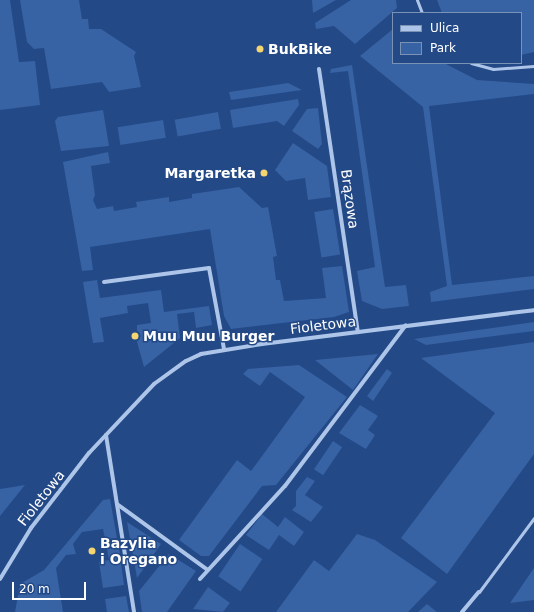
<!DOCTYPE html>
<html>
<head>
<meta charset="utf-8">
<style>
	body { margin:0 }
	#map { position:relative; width:534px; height:612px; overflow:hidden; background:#234987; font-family:"DejaVu Sans",sans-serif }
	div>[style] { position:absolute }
	.green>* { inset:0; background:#3762a4; transform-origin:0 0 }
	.lane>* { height:3px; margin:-1.5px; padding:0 1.5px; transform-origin:1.5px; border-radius:1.5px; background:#adc5e9 }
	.street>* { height:4px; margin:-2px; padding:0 2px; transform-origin:2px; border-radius:2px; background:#adc5e9 }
	.dots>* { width:11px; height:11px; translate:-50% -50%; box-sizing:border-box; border:2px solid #234987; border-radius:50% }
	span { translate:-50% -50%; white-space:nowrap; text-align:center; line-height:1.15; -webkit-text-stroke:3px #234987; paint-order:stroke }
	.poi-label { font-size:14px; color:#fff; font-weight:700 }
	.left { translate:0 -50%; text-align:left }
	.right { translate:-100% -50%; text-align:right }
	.street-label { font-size:14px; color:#fff }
	.legend { position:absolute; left:392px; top:12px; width:130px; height:52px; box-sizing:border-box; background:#234987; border:1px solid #7b92b7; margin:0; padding:5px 7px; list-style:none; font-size:12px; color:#fff }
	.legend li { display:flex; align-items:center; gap:8px; height:20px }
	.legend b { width:20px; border:1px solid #7b92b7 }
	.scale { position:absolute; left:12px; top:582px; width:74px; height:18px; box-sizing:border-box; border:2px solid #fff; border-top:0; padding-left:5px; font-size:12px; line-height:14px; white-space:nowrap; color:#fff; -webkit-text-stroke:3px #234987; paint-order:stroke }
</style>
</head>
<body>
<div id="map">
	<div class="green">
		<div style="clip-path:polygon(0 0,10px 0,19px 62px,35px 61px,40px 105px,0 110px)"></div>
		<div style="clip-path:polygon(20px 0,79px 0,82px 19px,88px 19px,89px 29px,101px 29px,136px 52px,134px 56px,141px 87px,109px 92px,102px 82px,51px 89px,44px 48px,34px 49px,27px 42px)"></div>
		<div style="clip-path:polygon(312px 0,336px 0,313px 13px)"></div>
		<div style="clip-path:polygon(351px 0,396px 0,397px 8px,355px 44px,334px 26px,316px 29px,315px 23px)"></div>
		<div style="clip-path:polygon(437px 0,534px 0,534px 52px,521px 55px,521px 13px,442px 13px)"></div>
		<div style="clip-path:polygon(393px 29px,393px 63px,444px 63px,477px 80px,534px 84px,534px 94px,429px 106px,452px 285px,534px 276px,534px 289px,431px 302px,430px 292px,447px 286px,423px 107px,360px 56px)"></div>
		<div style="clip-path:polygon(352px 65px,385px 287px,406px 285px,409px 306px,382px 309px,362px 301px,357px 271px,375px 267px,348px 71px,330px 73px,331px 69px)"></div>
		<div style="clip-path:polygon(288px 83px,302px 90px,231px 100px,229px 92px)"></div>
		<div style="clip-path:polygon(298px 99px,299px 105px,284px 126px,277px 121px,233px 128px,230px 110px)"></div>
		<div style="clip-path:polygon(318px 108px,322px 144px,318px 149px,292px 131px,307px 109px)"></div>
		<div style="clip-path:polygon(103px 110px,109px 146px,61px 151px,55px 121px,58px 117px)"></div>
		<div style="left:218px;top:112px;width:17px;height:44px;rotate:80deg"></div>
		<div style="left:163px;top:120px;width:18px;height:46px;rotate:81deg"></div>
		<div style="clip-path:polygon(293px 143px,327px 166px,331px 197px,308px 200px,305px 178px,286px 181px,275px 170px)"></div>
		<div style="clip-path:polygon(108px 152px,110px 163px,91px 166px,95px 195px,93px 200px,97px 209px,113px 206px,114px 211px,137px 207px,136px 202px,169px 197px,169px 202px,192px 198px,192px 194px,239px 187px,262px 208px,268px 207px,277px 256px,273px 257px,276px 280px,280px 280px,284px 301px,326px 298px,322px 268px,342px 266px,349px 312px,334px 317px,231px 329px,224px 316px,210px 229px,90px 247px,93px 270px,82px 271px,63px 162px)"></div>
		<div style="left:333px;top:209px;width:46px;height:19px;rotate:81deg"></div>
		<div style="clip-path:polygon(97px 280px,100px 298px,161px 290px,164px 312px,209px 306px,212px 325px,196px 328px,194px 312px,177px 314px,180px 338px,144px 367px,137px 342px,137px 325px,151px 323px,148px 303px,127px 306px,128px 313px,100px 318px,104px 342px,93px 343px,83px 282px)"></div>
		<div style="clip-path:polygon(534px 322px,534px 331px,426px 345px,414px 339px)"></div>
		<div style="clip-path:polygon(534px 342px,534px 454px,447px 574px,401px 538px,495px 413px,421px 358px)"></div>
		<div style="clip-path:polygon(378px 354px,353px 390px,315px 360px)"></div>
		<div style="clip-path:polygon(299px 365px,347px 397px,276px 485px,262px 486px,209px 556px,201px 556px,179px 540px,237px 460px,251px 471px,305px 397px,270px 372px,260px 386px,243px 374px,248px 369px)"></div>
		<div style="clip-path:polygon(387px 369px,392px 373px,373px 401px,367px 396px)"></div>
		<div style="clip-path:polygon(360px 405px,378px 416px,368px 430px,375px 435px,366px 449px,339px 433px)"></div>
		<div style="left:333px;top:441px;width:11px;height:34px;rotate:34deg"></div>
		<div style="clip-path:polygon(307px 477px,315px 481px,305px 495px,323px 507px,311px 522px,292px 510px,296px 506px,296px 491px)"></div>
		<div style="clip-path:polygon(25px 485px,0 516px,0 489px)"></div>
		<div style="clip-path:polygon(110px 499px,117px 538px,105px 539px,103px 529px,82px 532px,73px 544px,76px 554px,66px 555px,56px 568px,63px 612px,15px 612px,20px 584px,44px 570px,103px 500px)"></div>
		<div style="clip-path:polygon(262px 514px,278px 527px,285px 517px,304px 532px,294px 546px,279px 535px,269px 550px,246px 535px)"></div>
		<div style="clip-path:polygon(127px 522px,161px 544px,137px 578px)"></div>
		<div style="clip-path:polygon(357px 534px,375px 540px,437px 582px,408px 612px,276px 612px,314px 560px,329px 571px)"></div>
		<div style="left:240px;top:544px;width:27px;height:39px;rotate:34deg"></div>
		<div style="clip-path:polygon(119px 547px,124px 585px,103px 588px,99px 562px,109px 560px,107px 549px)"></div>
		<div style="clip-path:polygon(169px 554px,196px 571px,167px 612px,142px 612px,139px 591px)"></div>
		<div style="clip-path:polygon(534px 568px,534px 600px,510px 603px)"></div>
		<div style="clip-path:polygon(208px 587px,230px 603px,223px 612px,193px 609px)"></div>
		<div style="clip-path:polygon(126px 596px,129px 612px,107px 612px,105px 599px)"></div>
		<div style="clip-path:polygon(427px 604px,437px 612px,418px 612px)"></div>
	</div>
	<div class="lane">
		<div style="left:417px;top:0;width:14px;rotate:69deg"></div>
		<div style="left:471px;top:63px;width:23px;rotate:15deg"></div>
		<div style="left:493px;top:69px;width:41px;rotate:-4.2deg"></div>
		<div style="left:479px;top:592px;width:92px;rotate:-53.4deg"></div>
	</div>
	<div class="street">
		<div style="left:319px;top:69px;width:266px;rotate:81.6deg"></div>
		<div style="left:104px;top:282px;width:106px;rotate:-7.6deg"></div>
		<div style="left:209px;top:268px;width:82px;rotate:79.5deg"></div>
		<div style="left:106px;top:435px;width:179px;rotate:81deg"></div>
		<div style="left:117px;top:504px;width:112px;rotate:36deg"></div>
		<div style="left:0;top:579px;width:60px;rotate:-58.7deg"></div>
		<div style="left:31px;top:528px;width:95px;rotate:-52.3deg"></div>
		<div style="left:89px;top:453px;width:95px;rotate:-46.7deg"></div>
		<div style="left:154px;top:384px;width:39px;rotate:-36deg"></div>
		<div style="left:186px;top:361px;width:17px;rotate:-25deg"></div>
		<div style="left:201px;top:354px;width:62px;rotate:-9.3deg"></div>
		<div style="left:262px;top:344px;width:274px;rotate:-7.1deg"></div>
		<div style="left:200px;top:579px;width:126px;rotate:-47.6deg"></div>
		<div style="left:285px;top:486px;width:201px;rotate:-53.1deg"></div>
		<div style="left:462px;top:612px;width:26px;rotate:-50deg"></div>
	</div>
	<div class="dots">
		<div style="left:260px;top:49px;background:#f4d570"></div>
		<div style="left:264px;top:173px;background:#f4d570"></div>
		<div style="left:135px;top:336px;background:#f4d570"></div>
		<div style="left:92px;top:551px;background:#f4d570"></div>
	</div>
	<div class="poi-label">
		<span class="left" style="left:268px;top:49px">BukBike</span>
		<span class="right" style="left:256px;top:173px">Margaretka</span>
		<span class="left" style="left:143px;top:336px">Muu Muu Burger</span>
		<span class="left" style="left:100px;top:551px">Bazylia<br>i Oregano</span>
	</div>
	<div class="street-label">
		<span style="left:350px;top:199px;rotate:82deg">Brązowa</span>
		<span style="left:323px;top:325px;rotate:-7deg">Fioletowa</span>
		<span style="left:41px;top:498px;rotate:-52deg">Fioletowa</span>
	</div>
	<ul class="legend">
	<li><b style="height:5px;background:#adc5e9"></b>Ulica</li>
	<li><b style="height:11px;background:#3762a4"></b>Park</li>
	</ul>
	<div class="scale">20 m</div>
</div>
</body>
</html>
